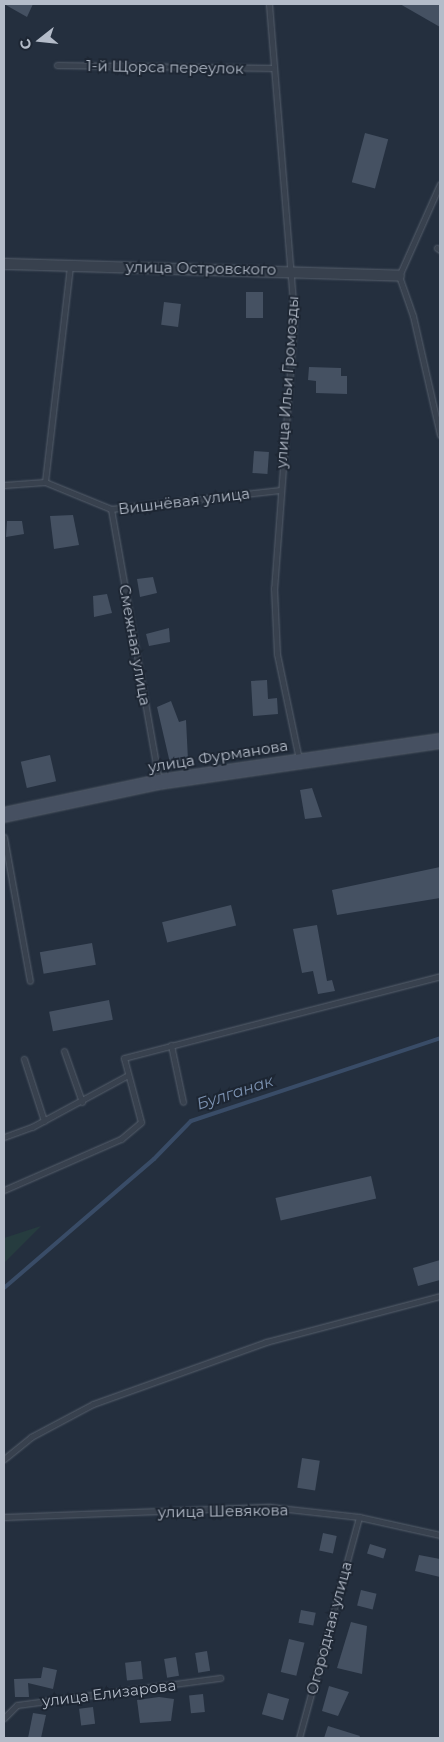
<!DOCTYPE html>
<html>
<head>
<meta charset="utf-8">
<style>
	body { margin:0 }
	#map { position:relative; width:444px; height:1742px; overflow:hidden; background:#242f3e; font-family:Montserrat,sans-serif }
	div>[style] { position:absolute }
	.green>* { inset:0; background:#263c3f }
	.stream>* { height:4px; margin:-2px; padding:0 2px; transform-origin:2px; border-radius:2px; background:#394c67 }
	.building>* { inset:0; background:#455162; transform-origin:0 0 }
	.roads { filter:drop-shadow(0 0 1px #565f6c) drop-shadow(0 0 1px #565f6c) }
	.service>* { height:5px; margin:-2.5px; padding:0 2.5px; transform-origin:2.5px; border-radius:2.5px; background:#38414e }
	.minor>* { height:10px; margin:-5px; padding:0 5px; transform-origin:5px; border-radius:5px; background:#38414e }
	.secondary>* { height:14px; margin:-7px; padding:0 7px; transform-origin:7px; border-radius:7px; background:#465061 }
	span { translate:-50% -50%; white-space:nowrap; text-align:center; line-height:1.15; -webkit-text-stroke:4px #1d2633; paint-order:stroke }
	.street-label { font-size:15px; color:#b4bcc9 }
	.water-label { font-size:16px; color:#7c92b1; font-style:italic }
	.frame { position:absolute; inset:0; border:5px solid #b4bcc9; pointer-events:none }
	.north { position:absolute; left:15px; top:15px; width:50px; height:50px; -webkit-text-stroke:4px #1d2633; paint-order:stroke; rotate:254deg; font-size:14px; font-weight:700; line-height:20px; text-align:center; color:#b4bcc9 }
	.north::after { content:''; display:block; margin:auto; width:18px; height:22px; background:#b4bcc9; clip-path:polygon(50% 0,100% 100%,50% 72%,0 100%) }
</style>
</head>
<body>
<div id="map">
	<div class="green">
		<div style="clip-path:polygon(41px 1226px,4px 1263px,4px 1238px)"></div>
	</div>
	<div class="stream">
		<div style="left:4px;top:1288px;width:198px;rotate:-40.7deg"></div>
		<div style="left:154px;top:1159px;width:53px;rotate:-45.8deg"></div>
		<div style="left:191px;top:1121px;width:262px;rotate:-18.4deg"></div>
	</div>
	<div class="building">
		<div style="clip-path:polygon(4px 4px,33px 4px,27px 17px)"></div>
		<div style="clip-path:polygon(400px 4px,440px 4px,440px 27px)"></div>
		<div style="left:365px;top:133px;width:24px;height:51px;rotate:15deg"></div>
		<div style="left:246px;top:292px;width:17px;height:26px"></div>
		<div style="left:164px;top:302px;width:17px;height:23px;rotate:7deg"></div>
		<div style="clip-path:polygon(309px 367px,341px 368px,341px 376px,347px 376px,347px 394px,316px 393px,316px 381px,308px 380px)"></div>
		<div style="left:254px;top:451px;width:15px;height:22px;rotate:4deg"></div>
		<div style="clip-path:polygon(73px 515px,79px 545px,54px 549px,50px 516px)"></div>
		<div style="clip-path:polygon(7px 521px,22px 521px,24px 534px,6px 537px)"></div>
		<div style="clip-path:polygon(153px 577px,157px 593px,140px 597px,137px 579px)"></div>
		<div style="clip-path:polygon(107px 594px,112px 613px,94px 617px,93px 596px)"></div>
		<div style="clip-path:polygon(169px 628px,170px 642px,149px 646px,146px 634px)"></div>
		<div style="clip-path:polygon(267px 680px,268px 699px,277px 698px,278px 714px,253px 716px,251px 681px)"></div>
		<div style="clip-path:polygon(171px 701px,179px 722px,186px 720px,188px 760px,170px 763px,157px 707px)"></div>
		<div style="left:50px;top:755px;width:27px;height:30px;rotate:77deg"></div>
		<div style="clip-path:polygon(312px 788px,322px 817px,305px 819px,300px 790px)"></div>
		<div style="clip-path:polygon(440px 867px,440px 898px,337px 915px,332px 890px)"></div>
		<div style="left:231px;top:905px;width:21px;height:71px;rotate:76deg"></div>
		<div style="clip-path:polygon(317px 925px,327px 981px,332px 980px,335px 991px,318px 994px,313px 971px,302px 973px,293px 929px)"></div>
		<div style="left:92px;top:943px;width:22px;height:53px;rotate:80deg"></div>
		<div style="left:109px;top:1000px;width:20px;height:61px;rotate:79deg"></div>
		<div style="left:371px;top:1176px;width:23px;height:98px;rotate:77deg"></div>
		<div style="clip-path:polygon(440px 1260px,440px 1280px,418px 1286px,413px 1268px)"></div>
		<div style="left:302px;top:1458px;width:18px;height:30px;rotate:9deg"></div>
		<div style="left:323px;top:1533px;width:14px;height:18px;rotate:12deg"></div>
		<div style="left:370px;top:1544px;width:17px;height:10px;rotate:17deg"></div>
		<div style="clip-path:polygon(419px 1555px,440px 1559px,440px 1577px,415px 1571px)"></div>
		<div style="left:361px;top:1590px;width:16px;height:16px;rotate:14deg"></div>
		<div style="left:301px;top:1610px;width:15px;height:13px;rotate:11deg"></div>
		<div style="clip-path:polygon(351px 1622px,367px 1626px,362px 1674px,337px 1668px)"></div>
		<div style="left:289px;top:1639px;width:16px;height:34px;rotate:14deg"></div>
		<div style="left:207px;top:1651px;width:20px;height:12px;rotate:81deg"></div>
		<div style="left:176px;top:1657px;width:19px;height:12px;rotate:81deg"></div>
		<div style="left:141px;top:1661px;width:18px;height:16px;rotate:84deg"></div>
		<div style="clip-path:polygon(43px 1667px,57px 1670px,53px 1689px,28px 1683px,29px 1697px,15px 1697px,14px 1679px,41px 1678px)"></div>
		<div style="clip-path:polygon(329px 1686px,349px 1692px,338px 1716px,322px 1711px)"></div>
		<div style="left:268px;top:1693px;width:22px;height:22px;rotate:16deg"></div>
		<div style="left:203px;top:1694px;width:18px;height:14px;rotate:84deg"></div>
		<div style="clip-path:polygon(159px 1697px,174px 1699px,171px 1721px,140px 1723px,137px 1700px)"></div>
		<div style="left:93px;top:1707px;width:17px;height:14px;rotate:83deg"></div>
		<div style="clip-path:polygon(33px 1713px,46px 1715px,41px 1738px,28px 1738px)"></div>
		<div style="clip-path:polygon(328px 1726px,360px 1736px,359px 1738px,324px 1738px)"></div>
	</div>
	<div class="roads">
		<div class="service">
			<div style="left:269px;top:4px;width:315px;rotate:85.4deg"></div>
			<div style="left:294px;top:318px;width:271px;rotate:94.2deg"></div>
			<div style="left:274px;top:588px;width:66px;rotate:87.4deg"></div>
			<div style="left:277px;top:654px;width:107px;rotate:78.2deg"></div>
			<div style="left:57px;top:65px;width:215px;rotate:0.8deg"></div>
			<div style="left:440px;top:184px;width:101px;rotate:114deg"></div>
			<div style="left:399px;top:276px;width:42px;rotate:70.7deg"></div>
			<div style="left:413px;top:316px;width:122px;rotate:77.2deg"></div>
			<div style="left:437px;top:248px;width:4px;rotate:34deg"></div>
			<div style="left:45px;top:482px;width:217px;rotate:-83.4deg"></div>
			<div style="left:4px;top:485px;width:41px;rotate:-4.2deg"></div>
			<div style="left:45px;top:482px;width:71px;rotate:22.2deg"></div>
			<div style="left:111px;top:509px;width:170px;rotate:-6.4deg"></div>
			<div style="left:111px;top:509px;width:275px;rotate:80deg"></div>
			<div style="left:4px;top:837px;width:146px;rotate:79.8deg"></div>
			<div style="left:171px;top:1045px;width:58px;rotate:78.1deg"></div>
			<div style="left:64px;top:1051px;width:54px;rotate:70.6deg"></div>
			<div style="left:24px;top:1059px;width:65px;rotate:72.1deg"></div>
			<div style="left:4px;top:1137px;width:30px;rotate:-20deg"></div>
			<div style="left:32px;top:1127px;width:109px;rotate:-28.4deg"></div>
			<div style="left:4px;top:1190px;width:128px;rotate:-23.6deg"></div>
			<div style="left:121px;top:1139px;width:26px;rotate:-40deg"></div>
			<div style="left:141px;top:1122px;width:66px;rotate:-104.9deg"></div>
			<div style="left:124px;top:1058px;width:326px;rotate:-14.5deg"></div>
			<div style="left:4px;top:1459px;width:35px;rotate:-39deg"></div>
			<div style="left:31px;top:1437px;width:70px;rotate:-28deg"></div>
			<div style="left:93px;top:1404px;width:184px;rotate:-19.7deg"></div>
			<div style="left:266px;top:1342px;width:180px;rotate:-14.8deg"></div>
			<div style="left:4px;top:1517px;width:266px;rotate:-2.2deg"></div>
			<div style="left:270px;top:1507px;width:90px;rotate:6.4deg"></div>
			<div style="left:359px;top:1517px;width:83px;rotate:12.5deg"></div>
			<div style="left:4px;top:1718px;width:18px;rotate:-45deg"></div>
			<div style="left:17px;top:1705px;width:205px;rotate:-7.6deg"></div>
			<div style="left:299px;top:1738px;width:229px;rotate:-74.8deg"></div>
		</div>
		<div class="minor">
			<div style="left:4px;top:264px;width:395px;rotate:1.7deg"></div>
		</div>
		<div class="secondary">
			<div style="left:4px;top:815px;width:158px;rotate:-12deg"></div>
			<div style="left:159px;top:782px;width:284px;rotate:-8.3deg"></div>
		</div>
	</div>
	<div class="street-label">
		<span style="left:165px;top:67px;rotate:1deg">1-й Щорса переулок</span>
		<span style="left:201px;top:268px;rotate:1deg">улица Островского</span>
		<span style="left:287px;top:382px;rotate:-86deg">улица Ильи Громозды</span>
		<span style="left:184px;top:501px;rotate:-7deg">Вишнёвая улица</span>
		<span style="left:135px;top:645px;rotate:80deg">Смежная улица</span>
		<span style="left:218px;top:756px;rotate:-9deg">улица Фурманова</span>
		<span style="left:223px;top:1511px;rotate:-1deg">улица Шевякова</span>
		<span style="left:329px;top:1628px;rotate:-75deg">Огородная улица</span>
		<span style="left:109px;top:1693px;rotate:-7deg">улица Елизарова</span>
	</div>
	<div class="water-label">
		<span style="left:235px;top:1093px;rotate:-18deg">Булганак</span>
	</div>
	<div class="frame"></div>
	<div class="north">С</div>
</div>
</body>
</html>
